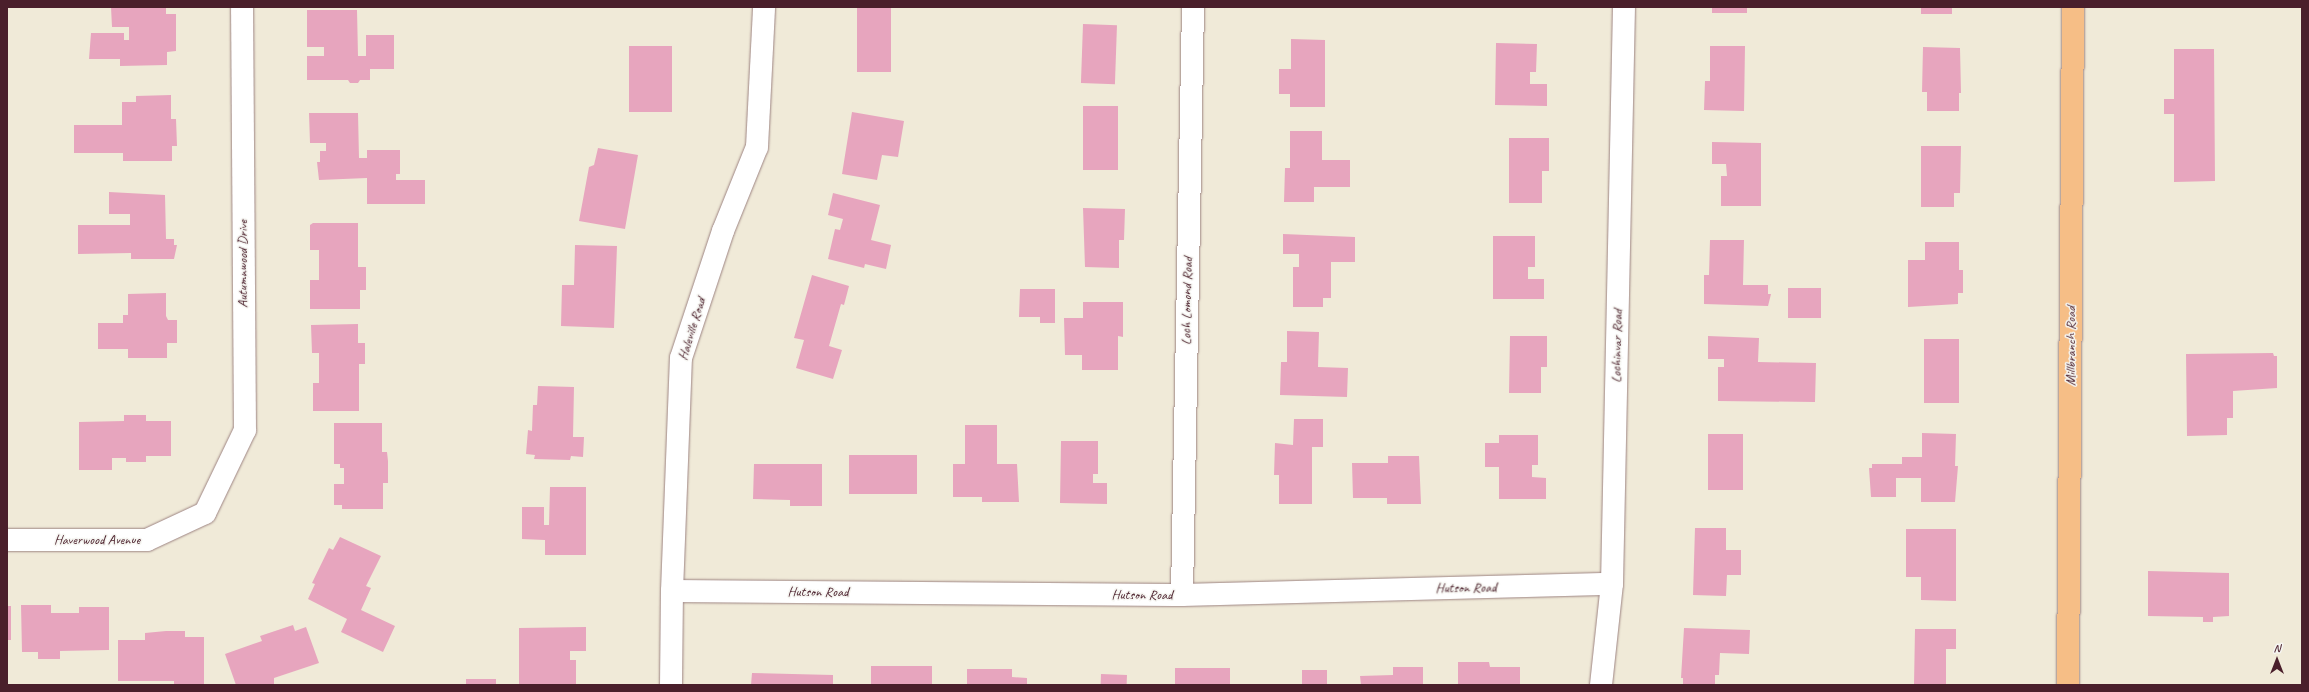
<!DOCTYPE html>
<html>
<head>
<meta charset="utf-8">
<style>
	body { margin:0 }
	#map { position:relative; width:2309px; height:692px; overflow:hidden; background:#f0ead8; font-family:Caveat,sans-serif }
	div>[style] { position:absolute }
	.building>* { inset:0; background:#e7a5be; transform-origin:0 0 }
	.roads { filter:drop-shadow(0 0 1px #9d8482) drop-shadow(0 0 1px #9d8482) }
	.minor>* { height:22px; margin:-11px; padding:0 11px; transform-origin:11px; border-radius:11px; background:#fff }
	.major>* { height:22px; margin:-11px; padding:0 11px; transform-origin:11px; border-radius:11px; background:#f6be86 }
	span { translate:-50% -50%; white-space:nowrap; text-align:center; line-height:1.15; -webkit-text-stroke:3px #f6f6f2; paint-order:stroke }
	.street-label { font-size:14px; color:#4a1f2b }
	.frame { position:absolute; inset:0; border:8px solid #4a1f2b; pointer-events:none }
	.north { position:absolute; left:2257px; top:640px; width:40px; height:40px; -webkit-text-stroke:3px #f6f6f2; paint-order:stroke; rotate:0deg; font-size:11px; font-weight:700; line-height:16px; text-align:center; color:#4a1f2b }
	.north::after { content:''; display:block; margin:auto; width:14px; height:18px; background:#4a1f2b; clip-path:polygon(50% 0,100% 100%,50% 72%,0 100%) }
</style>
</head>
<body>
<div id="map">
	<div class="building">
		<div style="clip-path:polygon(111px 7px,166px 7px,166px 14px,176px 14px,176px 51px,167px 52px,167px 65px,120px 66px,120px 59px,89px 59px,91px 33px,124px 33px,124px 40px,129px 40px,129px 27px,112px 27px)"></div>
		<div style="left:857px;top:7px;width:34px;height:65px"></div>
		<div style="left:1712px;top:7px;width:35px;height:6px"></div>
		<div style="left:1921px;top:7px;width:31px;height:7px"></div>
		<div style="clip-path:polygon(307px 10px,357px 10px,358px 56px,366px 56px,366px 35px,394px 35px,394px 69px,370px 69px,370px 80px,360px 80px,358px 83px,350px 83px,348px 80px,307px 80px,307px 56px,324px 56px,324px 47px,307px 47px)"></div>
		<div style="left:1083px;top:24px;width:34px;height:59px;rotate:2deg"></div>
		<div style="clip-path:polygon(1291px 39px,1325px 40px,1325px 107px,1290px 107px,1290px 94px,1279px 94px,1279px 69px,1291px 69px)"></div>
		<div style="clip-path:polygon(1496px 43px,1537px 44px,1536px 72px,1530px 72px,1530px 84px,1547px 84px,1547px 106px,1495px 105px)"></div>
		<div style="left:629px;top:46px;width:43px;height:66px"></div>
		<div style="clip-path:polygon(1710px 46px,1745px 46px,1744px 111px,1704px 110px,1705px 81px,1710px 81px)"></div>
		<div style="clip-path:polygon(1923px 47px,1960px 48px,1961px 93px,1959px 93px,1959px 111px,1927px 111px,1927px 92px,1922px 92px)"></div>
		<div style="clip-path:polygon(2174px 49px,2214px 49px,2215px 181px,2174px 182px,2174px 114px,2164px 114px,2164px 99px,2174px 99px)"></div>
		<div style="clip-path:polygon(171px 95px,171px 119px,176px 119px,177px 146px,172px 146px,172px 161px,123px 161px,123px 153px,74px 153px,74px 125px,122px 125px,122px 102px,136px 102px,136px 96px)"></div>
		<div style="left:1083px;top:106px;width:35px;height:64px"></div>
		<div style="clip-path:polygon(852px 112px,904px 121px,898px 157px,882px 155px,877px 180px,842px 174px)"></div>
		<div style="clip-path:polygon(309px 113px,358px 113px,359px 158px,367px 158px,367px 150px,400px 150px,400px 174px,396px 174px,396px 180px,425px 180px,425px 204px,367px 204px,367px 178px,319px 180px,317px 162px,320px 162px,320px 151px,326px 151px,326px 143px,310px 143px)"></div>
		<div style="clip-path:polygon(1290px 131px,1322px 131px,1322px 160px,1350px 160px,1350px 187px,1314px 187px,1314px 202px,1284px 202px,1285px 168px,1290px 168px)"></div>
		<div style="clip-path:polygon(1509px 138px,1549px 138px,1549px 171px,1542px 171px,1542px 203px,1509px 203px)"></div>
		<div style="clip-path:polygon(1712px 142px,1761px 143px,1761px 206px,1721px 206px,1721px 176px,1727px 176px,1726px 164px,1712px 164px)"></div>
		<div style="clip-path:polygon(1921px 146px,1961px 146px,1960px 193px,1954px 193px,1954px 207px,1921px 207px)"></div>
		<div style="clip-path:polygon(598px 148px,638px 155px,625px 229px,579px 221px,589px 167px,594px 165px)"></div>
		<div style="clip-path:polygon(109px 192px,165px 195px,166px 239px,174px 239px,174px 245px,177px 245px,174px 259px,131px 259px,131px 253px,78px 254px,78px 225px,130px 225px,130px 214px,109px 214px)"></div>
		<div style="clip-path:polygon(833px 193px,880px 205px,871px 240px,891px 245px,886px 269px,865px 264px,864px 268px,828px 259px,835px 229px,840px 230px,843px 219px,828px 215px)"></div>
		<div style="clip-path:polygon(1083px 208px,1125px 209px,1124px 240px,1119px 240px,1119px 268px,1085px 267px)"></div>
		<div style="clip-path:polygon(313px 223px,358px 223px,358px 267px,366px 267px,366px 290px,360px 290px,360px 309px,310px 309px,310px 280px,319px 280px,319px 250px,310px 250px,310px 225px)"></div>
		<div style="clip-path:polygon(1283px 234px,1355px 237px,1355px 262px,1331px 262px,1331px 298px,1323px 298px,1323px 307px,1293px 307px,1293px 267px,1299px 267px,1299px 254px,1283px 254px)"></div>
		<div style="clip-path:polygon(1493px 236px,1535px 236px,1535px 267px,1528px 267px,1528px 279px,1544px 279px,1544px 299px,1493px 299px)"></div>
		<div style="clip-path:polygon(1710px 240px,1744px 240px,1743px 285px,1768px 285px,1768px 294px,1771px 294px,1768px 306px,1704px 304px,1704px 275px,1709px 275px)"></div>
		<div style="clip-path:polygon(1925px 242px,1959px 242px,1959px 270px,1963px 270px,1963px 293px,1958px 293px,1958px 304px,1908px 307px,1908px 260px,1925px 260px)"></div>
		<div style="clip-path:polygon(575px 245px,617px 246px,614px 328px,561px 326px,562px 285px,574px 285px)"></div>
		<div style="clip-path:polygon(812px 275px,849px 286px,844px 305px,841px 304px,829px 346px,842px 350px,833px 379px,796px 368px,804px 340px,794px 338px)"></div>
		<div style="left:1788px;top:288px;width:33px;height:30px"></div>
		<div style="clip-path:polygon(1020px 289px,1055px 289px,1055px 323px,1040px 323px,1040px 317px,1019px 317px)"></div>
		<div style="clip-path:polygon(166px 293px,166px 316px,168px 320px,177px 320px,177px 343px,167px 343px,167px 358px,128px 358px,128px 349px,98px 349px,98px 323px,123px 323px,123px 315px,128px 315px,128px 294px)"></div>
		<div style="clip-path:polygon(1083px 302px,1123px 302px,1123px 337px,1118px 336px,1118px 370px,1082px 370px,1082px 355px,1065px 355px,1064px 318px,1083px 318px)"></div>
		<div style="clip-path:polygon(358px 324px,358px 343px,365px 343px,365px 364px,359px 364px,359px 411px,313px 411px,313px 383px,319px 383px,319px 353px,312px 353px,311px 325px)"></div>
		<div style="clip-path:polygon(1287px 331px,1319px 332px,1318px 367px,1348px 368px,1347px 397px,1280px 395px,1281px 362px,1287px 362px)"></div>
		<div style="clip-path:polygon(1510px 336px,1547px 336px,1547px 367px,1541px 367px,1541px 393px,1509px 393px)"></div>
		<div style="clip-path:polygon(1708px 336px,1759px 338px,1758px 362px,1816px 363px,1815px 402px,1718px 401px,1718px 367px,1724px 367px,1724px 359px,1708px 359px)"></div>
		<div style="left:1924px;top:339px;width:35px;height:64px"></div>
		<div style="clip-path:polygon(2273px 353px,2274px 356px,2277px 356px,2277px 388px,2233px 391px,2233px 418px,2227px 418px,2227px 435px,2187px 436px,2186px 354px)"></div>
		<div style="clip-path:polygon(538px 386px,574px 387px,573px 437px,584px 437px,583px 457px,571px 456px,570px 460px,534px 459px,535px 455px,526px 454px,528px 430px,532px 431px,533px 405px,537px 405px)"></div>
		<div style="clip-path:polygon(124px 415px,146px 415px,146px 421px,171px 421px,171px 456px,146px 456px,146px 462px,126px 462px,126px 458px,112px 458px,112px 470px,79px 470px,79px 422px,124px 421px)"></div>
		<div style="clip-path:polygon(1294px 419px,1323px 419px,1323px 447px,1312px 447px,1312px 504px,1279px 504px,1279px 475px,1274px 475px,1275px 443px,1293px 445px)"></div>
		<div style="clip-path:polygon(334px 423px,382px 423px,382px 452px,387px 452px,388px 461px,388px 483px,383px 483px,383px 509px,342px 509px,342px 505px,334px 505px,334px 484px,344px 484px,344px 468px,340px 468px,340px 464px,334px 464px)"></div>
		<div style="clip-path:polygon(965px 425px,997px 425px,997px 464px,1017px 464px,1019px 502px,982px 502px,982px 497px,953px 497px,953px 464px,965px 464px)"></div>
		<div style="clip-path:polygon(1922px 433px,1956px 434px,1955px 466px,1958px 466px,1955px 502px,1921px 502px,1921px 478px,1896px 478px,1896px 497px,1871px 497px,1869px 468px,1872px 468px,1872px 464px,1902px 464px,1902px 457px,1922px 457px)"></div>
		<div style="left:1708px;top:434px;width:35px;height:56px"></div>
		<div style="clip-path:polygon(1499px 435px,1538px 435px,1538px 465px,1532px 465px,1532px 477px,1546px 478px,1546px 499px,1499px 499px,1499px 467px,1485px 467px,1485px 443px,1499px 443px)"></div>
		<div style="clip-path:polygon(1061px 441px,1098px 441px,1098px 474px,1093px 474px,1093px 483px,1107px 483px,1107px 504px,1060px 503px)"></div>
		<div style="left:849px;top:455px;width:68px;height:39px"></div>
		<div style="clip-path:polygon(1388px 456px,1419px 456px,1421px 504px,1387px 504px,1387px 498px,1353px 498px,1352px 463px,1388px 463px)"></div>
		<div style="clip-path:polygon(754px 464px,822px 464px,822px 506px,790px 506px,790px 500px,753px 499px)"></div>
		<div style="clip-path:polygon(550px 487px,586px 487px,586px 555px,545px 555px,545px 540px,522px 539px,522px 507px,544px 507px,544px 525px,549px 525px)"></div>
		<div style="clip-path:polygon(1695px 528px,1726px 528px,1726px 550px,1741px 550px,1741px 575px,1727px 575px,1726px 596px,1693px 595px)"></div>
		<div style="clip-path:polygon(1906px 529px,1956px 529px,1956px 601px,1921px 600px,1921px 577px,1906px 577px)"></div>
		<div style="clip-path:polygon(340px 537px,381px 556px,366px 586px,371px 588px,361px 610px,395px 626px,383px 652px,341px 632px,347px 619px,308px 599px,315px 584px,312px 583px,329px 548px,333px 550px)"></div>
		<div style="clip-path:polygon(2148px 571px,2229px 573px,2229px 616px,2213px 617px,2213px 622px,2203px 622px,2203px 617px,2148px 616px)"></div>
		<div style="clip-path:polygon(21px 605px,51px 605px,51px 613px,79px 613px,79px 607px,109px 607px,109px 650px,60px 651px,60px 659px,38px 659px,38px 652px,22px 652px)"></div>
		<div style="left:7px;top:606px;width:4px;height:34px"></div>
		<div style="clip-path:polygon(293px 625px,295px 631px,306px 627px,319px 663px,274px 678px,274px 685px,236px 685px,225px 654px,262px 641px,260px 636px)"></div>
		<div style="clip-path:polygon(586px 627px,586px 651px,570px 651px,570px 660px,576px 660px,576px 685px,519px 685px,519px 628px)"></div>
		<div style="clip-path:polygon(1684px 628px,1750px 630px,1749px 654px,1720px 653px,1719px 675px,1715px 675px,1715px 685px,1683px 685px,1683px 678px,1681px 678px)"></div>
		<div style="clip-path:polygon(1915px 629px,1956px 629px,1956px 649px,1946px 649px,1946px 685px,1914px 685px)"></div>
		<div style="clip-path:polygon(166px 631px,185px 631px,185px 637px,204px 637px,204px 685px,174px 685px,174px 681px,118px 681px,118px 640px,145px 640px,145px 633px)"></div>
		<div style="clip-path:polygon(1458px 662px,1489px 662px,1490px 667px,1520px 667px,1520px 685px,1458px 685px)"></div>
		<div style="left:871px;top:666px;width:61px;height:19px"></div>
		<div style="clip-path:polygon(1393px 667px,1423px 667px,1423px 685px,1361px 685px,1360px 676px,1393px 675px)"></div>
		<div style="left:1175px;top:668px;width:55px;height:17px"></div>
		<div style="clip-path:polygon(967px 669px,1012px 669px,1012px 677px,1027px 678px,1027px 685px,967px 685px)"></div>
		<div style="left:1302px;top:670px;width:25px;height:15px"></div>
		<div style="clip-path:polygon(752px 673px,833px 675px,833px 685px,751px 685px)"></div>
		<div style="left:1101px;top:674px;width:26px;height:11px;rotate:2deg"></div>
		<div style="left:466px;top:679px;width:30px;height:6px"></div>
	</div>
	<div class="roads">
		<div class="minor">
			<div style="left:7px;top:540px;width:140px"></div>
			<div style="left:147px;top:540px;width:64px;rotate:-25deg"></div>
			<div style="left:205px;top:513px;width:92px;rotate:-64.3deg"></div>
			<div style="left:245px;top:430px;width:423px;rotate:-90.4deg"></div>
			<div style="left:672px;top:591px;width:510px;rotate:0.45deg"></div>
			<div style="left:1182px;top:595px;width:430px;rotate:-1.5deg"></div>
			<div style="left:1182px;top:595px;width:588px;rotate:-88.93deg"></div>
			<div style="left:671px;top:685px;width:94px;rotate:-89.4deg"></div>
			<div style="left:672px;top:591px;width:233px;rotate:-87.8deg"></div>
			<div style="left:681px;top:358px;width:134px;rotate:-71.7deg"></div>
			<div style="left:723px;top:231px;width:91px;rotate:-68deg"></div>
			<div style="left:757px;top:147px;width:140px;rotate:-87.1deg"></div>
			<div style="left:1601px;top:685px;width:102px;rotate:-83.8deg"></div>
			<div style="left:1612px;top:584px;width:577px;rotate:-88.81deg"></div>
		</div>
		<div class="major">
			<div style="left:2068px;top:685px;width:678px;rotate:-89.58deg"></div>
		</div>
	</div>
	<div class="street-label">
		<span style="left:243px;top:264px;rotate:-90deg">Autumnwood Drive</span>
		<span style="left:1187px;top:301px;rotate:-89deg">Loch Lomond Road</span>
		<span style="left:692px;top:329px;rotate:-73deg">Haleville Road</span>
		<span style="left:1617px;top:346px;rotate:-89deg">Lochinvar Road</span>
		<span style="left:2071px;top:346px;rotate:-90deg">Millbranch Road</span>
		<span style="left:97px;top:540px">Haverwood Avenue</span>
		<span style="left:1466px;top:588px;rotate:-1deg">Hutson Road</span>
		<span style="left:818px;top:592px">Hutson Road</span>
		<span style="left:1142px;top:595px">Hutson Road</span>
	</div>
	<div class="frame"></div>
	<div class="north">N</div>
</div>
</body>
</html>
